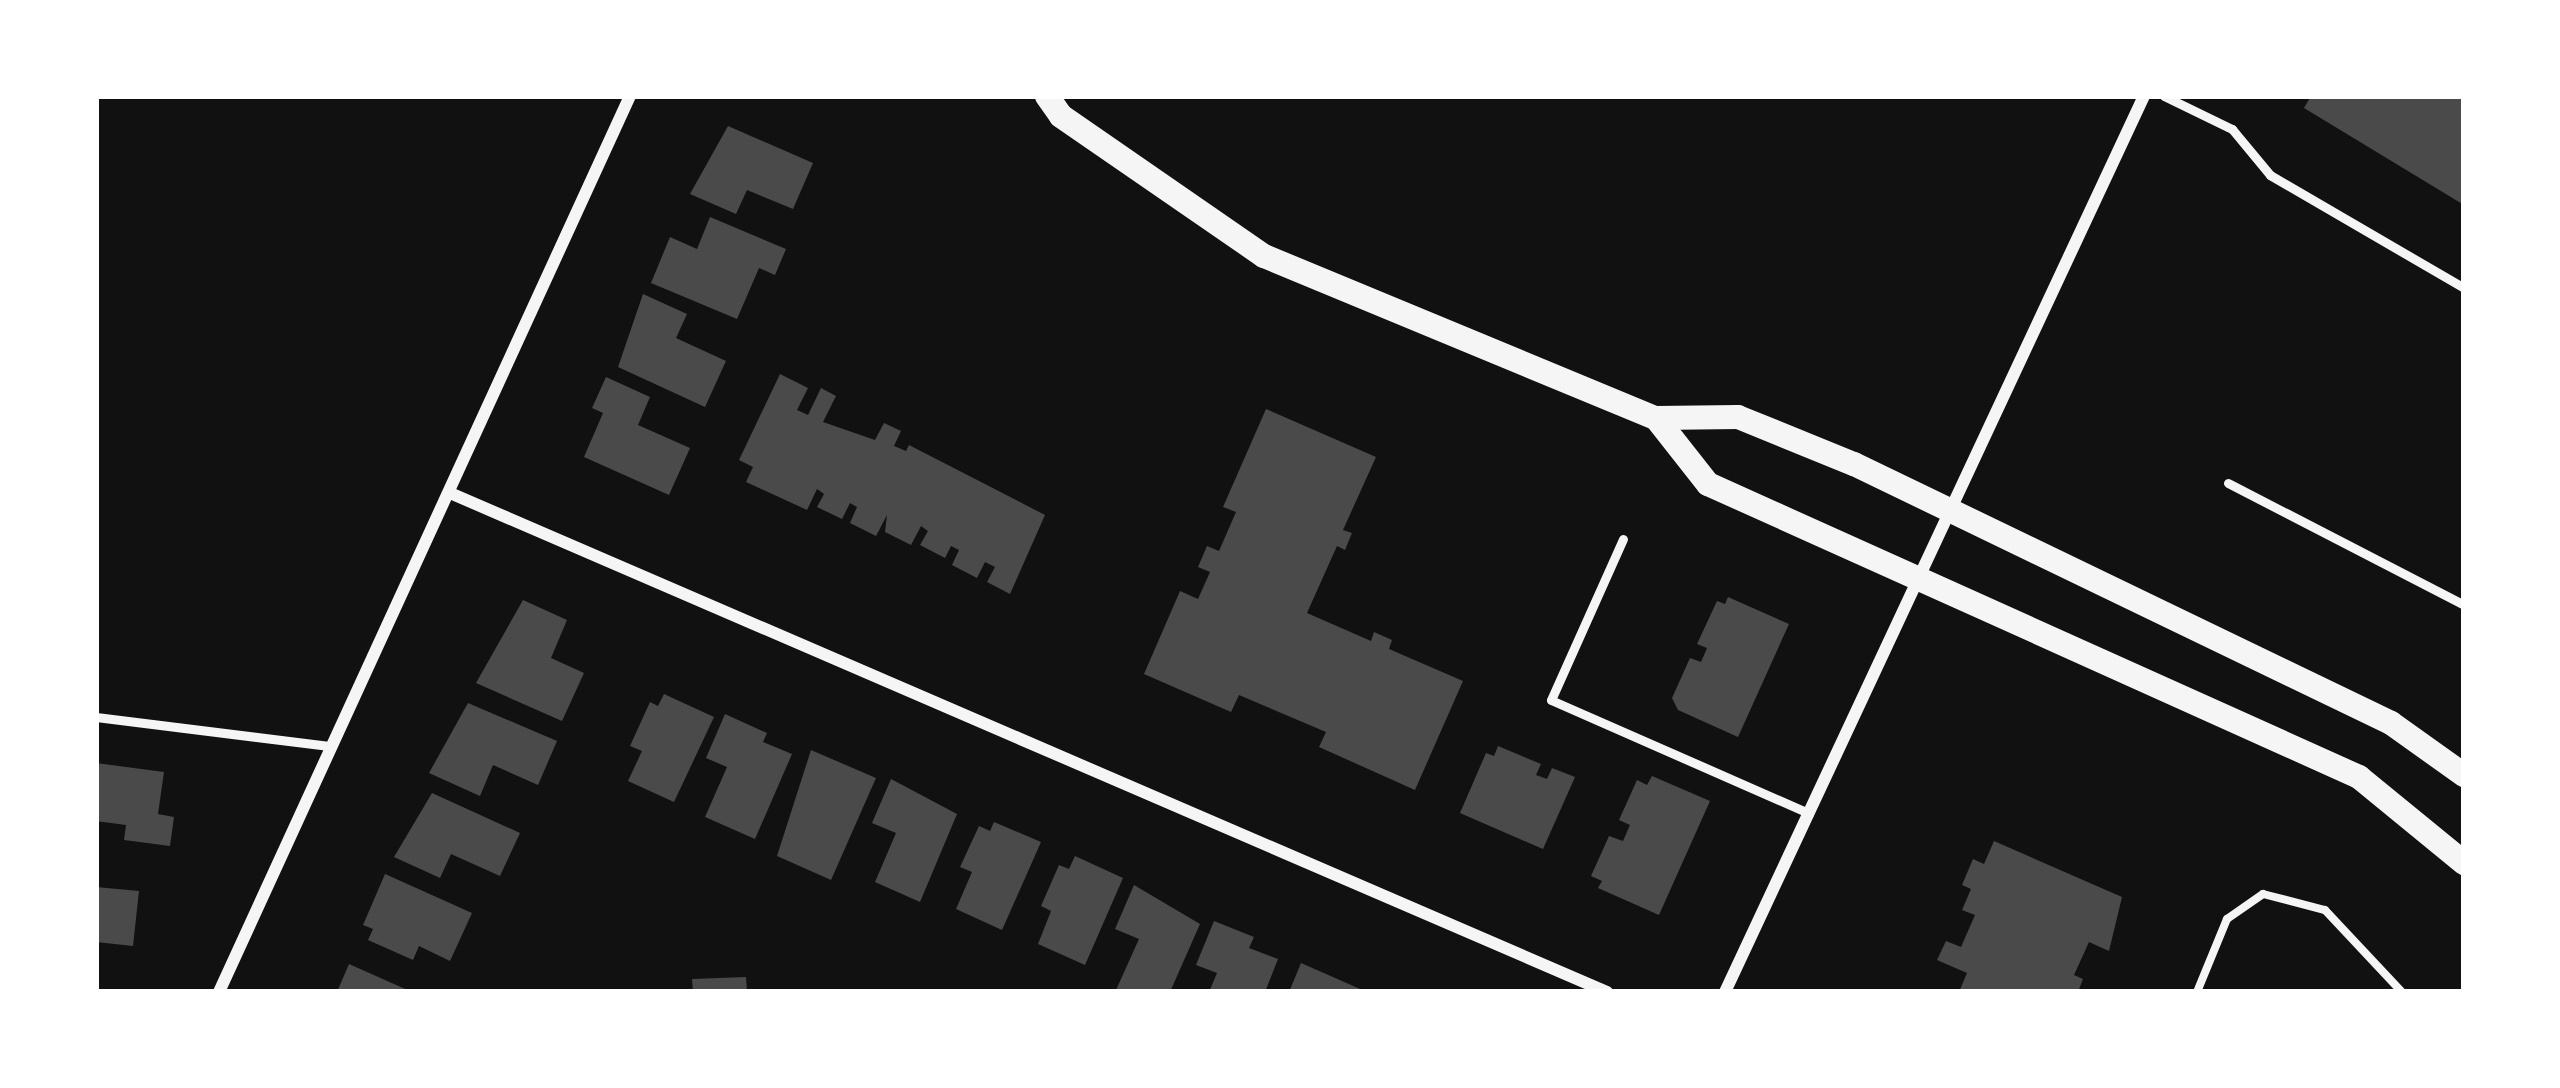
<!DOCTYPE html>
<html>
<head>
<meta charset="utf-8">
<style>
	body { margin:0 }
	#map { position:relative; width:2560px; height:1088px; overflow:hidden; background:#111; font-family:"Alegreya Sans",sans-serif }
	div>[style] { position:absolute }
	.building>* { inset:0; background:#4a4a4a }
	.path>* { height:8px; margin:-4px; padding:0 4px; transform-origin:4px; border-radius:4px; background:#f5f5f5 }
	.service>* { height:9px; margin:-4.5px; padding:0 4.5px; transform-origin:4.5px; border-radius:4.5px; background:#f5f5f5 }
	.minor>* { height:12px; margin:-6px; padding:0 6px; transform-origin:6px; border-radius:6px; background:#f5f5f5 }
	.secondary>* { height:24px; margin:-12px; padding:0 12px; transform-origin:12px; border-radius:12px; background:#f5f5f5 }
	span { translate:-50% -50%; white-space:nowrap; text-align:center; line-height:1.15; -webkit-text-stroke:9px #fff; paint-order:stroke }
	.frame { position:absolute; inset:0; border:99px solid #fff; pointer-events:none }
</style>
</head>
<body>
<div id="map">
	<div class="building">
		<div style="clip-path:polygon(2311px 96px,2464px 96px,2464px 205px,2304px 108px)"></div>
		<div style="clip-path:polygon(728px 126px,813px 163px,793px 209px,747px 190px,736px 214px,690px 194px)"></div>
		<div style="clip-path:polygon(710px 217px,786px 249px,775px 275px,759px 268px,737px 319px,651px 283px,670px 237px,697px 249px)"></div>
		<div style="clip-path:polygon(643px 294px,687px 314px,676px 338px,726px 361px,705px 407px,618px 367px)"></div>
		<div style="clip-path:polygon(780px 374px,808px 388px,797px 410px,808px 415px,821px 388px,836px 396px,823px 422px,875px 440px,884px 423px,901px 431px,894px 446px,906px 451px,909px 445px,1045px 515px,1010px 594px,987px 582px,995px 567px,985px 562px,977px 578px,952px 565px,959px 550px,951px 546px,945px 558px,920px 545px,928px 531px,921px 526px,911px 545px,885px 532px,887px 515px,876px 536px,850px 523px,857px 507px,850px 503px,842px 519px,817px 507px,824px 494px,817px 489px,807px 510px,746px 482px,753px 467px,739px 460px)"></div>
		<div style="clip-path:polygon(606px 377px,650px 397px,638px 425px,690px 448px,669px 495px,584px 457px,603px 413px,592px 408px)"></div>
		<div style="clip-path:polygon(1266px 409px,1376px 457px,1343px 530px,1352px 533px,1345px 550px,1337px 546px,1307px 613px,1371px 641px,1374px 632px,1392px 640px,1389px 649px,1463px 681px,1415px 790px,1319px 747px,1326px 732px,1239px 695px,1231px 712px,1144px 674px,1180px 591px,1198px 599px,1210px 572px,1198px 567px,1207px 546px,1219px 551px,1236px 512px,1223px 507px)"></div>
		<div style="clip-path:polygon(1728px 597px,1789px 624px,1738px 737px,1678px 710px,1672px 698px,1690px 658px,1701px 662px,1707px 648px,1697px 644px,1717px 601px,1725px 604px)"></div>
		<div style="clip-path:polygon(523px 600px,567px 620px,551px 658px,584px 673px,562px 721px,476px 683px)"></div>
		<div style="clip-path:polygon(664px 694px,714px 717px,674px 802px,628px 781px,642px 751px,630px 746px,650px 702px,658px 706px)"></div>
		<div style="clip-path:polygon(468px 703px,557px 741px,538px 785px,493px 765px,480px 796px,429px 773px)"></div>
		<div style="clip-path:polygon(725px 714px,767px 733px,763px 742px,792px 754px,755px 839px,705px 817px,727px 767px,706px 758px)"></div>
		<div style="clip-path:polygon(1498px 746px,1541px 764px,1536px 775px,1547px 779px,1552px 768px,1575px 777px,1543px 849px,1460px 813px,1486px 753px,1494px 756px)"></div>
		<div style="clip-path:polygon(811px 750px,876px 778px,831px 880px,777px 856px)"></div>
		<div style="clip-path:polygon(96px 763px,164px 772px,158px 814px,174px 817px,170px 846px,124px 840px,126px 825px,96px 821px)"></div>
		<div style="clip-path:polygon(1652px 776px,1710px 801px,1659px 915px,1598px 888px,1602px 881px,1591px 876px,1609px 836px,1623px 841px,1630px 825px,1619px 820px,1637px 780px,1647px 785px)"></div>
		<div style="clip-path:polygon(891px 779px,957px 814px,920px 902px,875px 882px,896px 833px,872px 823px)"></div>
		<div style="clip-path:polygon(432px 793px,520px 833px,500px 876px,451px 854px,440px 878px,394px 857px)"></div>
		<div style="clip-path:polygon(994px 822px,1041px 842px,1002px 930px,956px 909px,972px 872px,960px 867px,979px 826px,990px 831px)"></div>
		<div style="clip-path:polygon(1994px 841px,2122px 897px,2109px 951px,2089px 942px,2074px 975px,2083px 979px,2078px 992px,1959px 992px,1967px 973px,1937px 960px,1946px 941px,1961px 947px,1975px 915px,1962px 910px,1971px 889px,1962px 885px,1973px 859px,1984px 864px)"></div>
		<div style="clip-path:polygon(1075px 856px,1123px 878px,1085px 965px,1038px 944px,1051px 911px,1041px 906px,1059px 865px,1069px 869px)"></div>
		<div style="clip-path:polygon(385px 874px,472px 913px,450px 961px,419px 946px,413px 960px,368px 940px,373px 929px,363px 925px)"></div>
		<div style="clip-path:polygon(1134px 885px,1200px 924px,1170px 992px,1116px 990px,1139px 939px,1115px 929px)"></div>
		<div style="clip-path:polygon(96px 887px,139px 891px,133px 946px,96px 942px)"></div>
		<div style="clip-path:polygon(1214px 921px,1254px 937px,1249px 948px,1278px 959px,1265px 992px,1209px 992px,1217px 973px,1196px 965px)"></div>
		<div style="clip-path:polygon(1301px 963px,1367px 992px,1289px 992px)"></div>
		<div style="clip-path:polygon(349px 964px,412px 992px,337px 992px)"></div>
		<div style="clip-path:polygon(746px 977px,747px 992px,693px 992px,692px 979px)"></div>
	</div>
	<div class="path">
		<div style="left:2197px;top:992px;width:79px;rotate:-67.7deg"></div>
		<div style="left:2227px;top:919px;width:44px;rotate:-34.8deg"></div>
		<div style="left:2263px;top:894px;width:64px;rotate:14.5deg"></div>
		<div style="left:2325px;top:910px;width:112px;rotate:46.8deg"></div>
	</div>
	<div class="service">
		<div style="left:2164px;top:96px;width:76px;rotate:25.9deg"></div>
		<div style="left:2232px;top:129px;width:60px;rotate:50.4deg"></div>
		<div style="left:2270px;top:175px;width:225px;rotate:30.2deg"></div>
		<div style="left:2228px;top:483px;width:266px;rotate:27.3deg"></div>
		<div style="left:1623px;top:539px;width:176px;rotate:114.1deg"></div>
		<div style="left:1551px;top:700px;width:282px;rotate:23.7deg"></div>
		<div style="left:96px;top:717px;width:235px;rotate:7.1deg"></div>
	</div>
	<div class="minor">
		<div style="left:450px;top:493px;width:1260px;rotate:23.33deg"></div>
		<div style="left:219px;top:992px;width:986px;rotate:-65.36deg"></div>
		<div style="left:1725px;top:992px;width:989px;rotate:-64.94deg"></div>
	</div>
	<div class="secondary">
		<div style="left:1047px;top:96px;width:24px;rotate:55deg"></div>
		<div style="left:1061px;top:116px;width:247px;rotate:34.6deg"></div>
		<div style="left:1264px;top:256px;width:424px;rotate:22.5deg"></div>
		<div style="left:1656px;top:418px;width:82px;rotate:-0.7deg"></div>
		<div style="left:1738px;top:417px;width:125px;rotate:22.1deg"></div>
		<div style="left:1854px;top:464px;width:596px;rotate:25.75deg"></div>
		<div style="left:2391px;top:723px;width:90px;rotate:35.5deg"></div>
		<div style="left:1656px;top:418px;width:84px;rotate:51.8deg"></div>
		<div style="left:1708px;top:484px;width:714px;rotate:24.23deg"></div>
		<div style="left:2359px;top:777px;width:136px;rotate:39.3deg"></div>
	</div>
	<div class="frame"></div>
</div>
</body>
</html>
